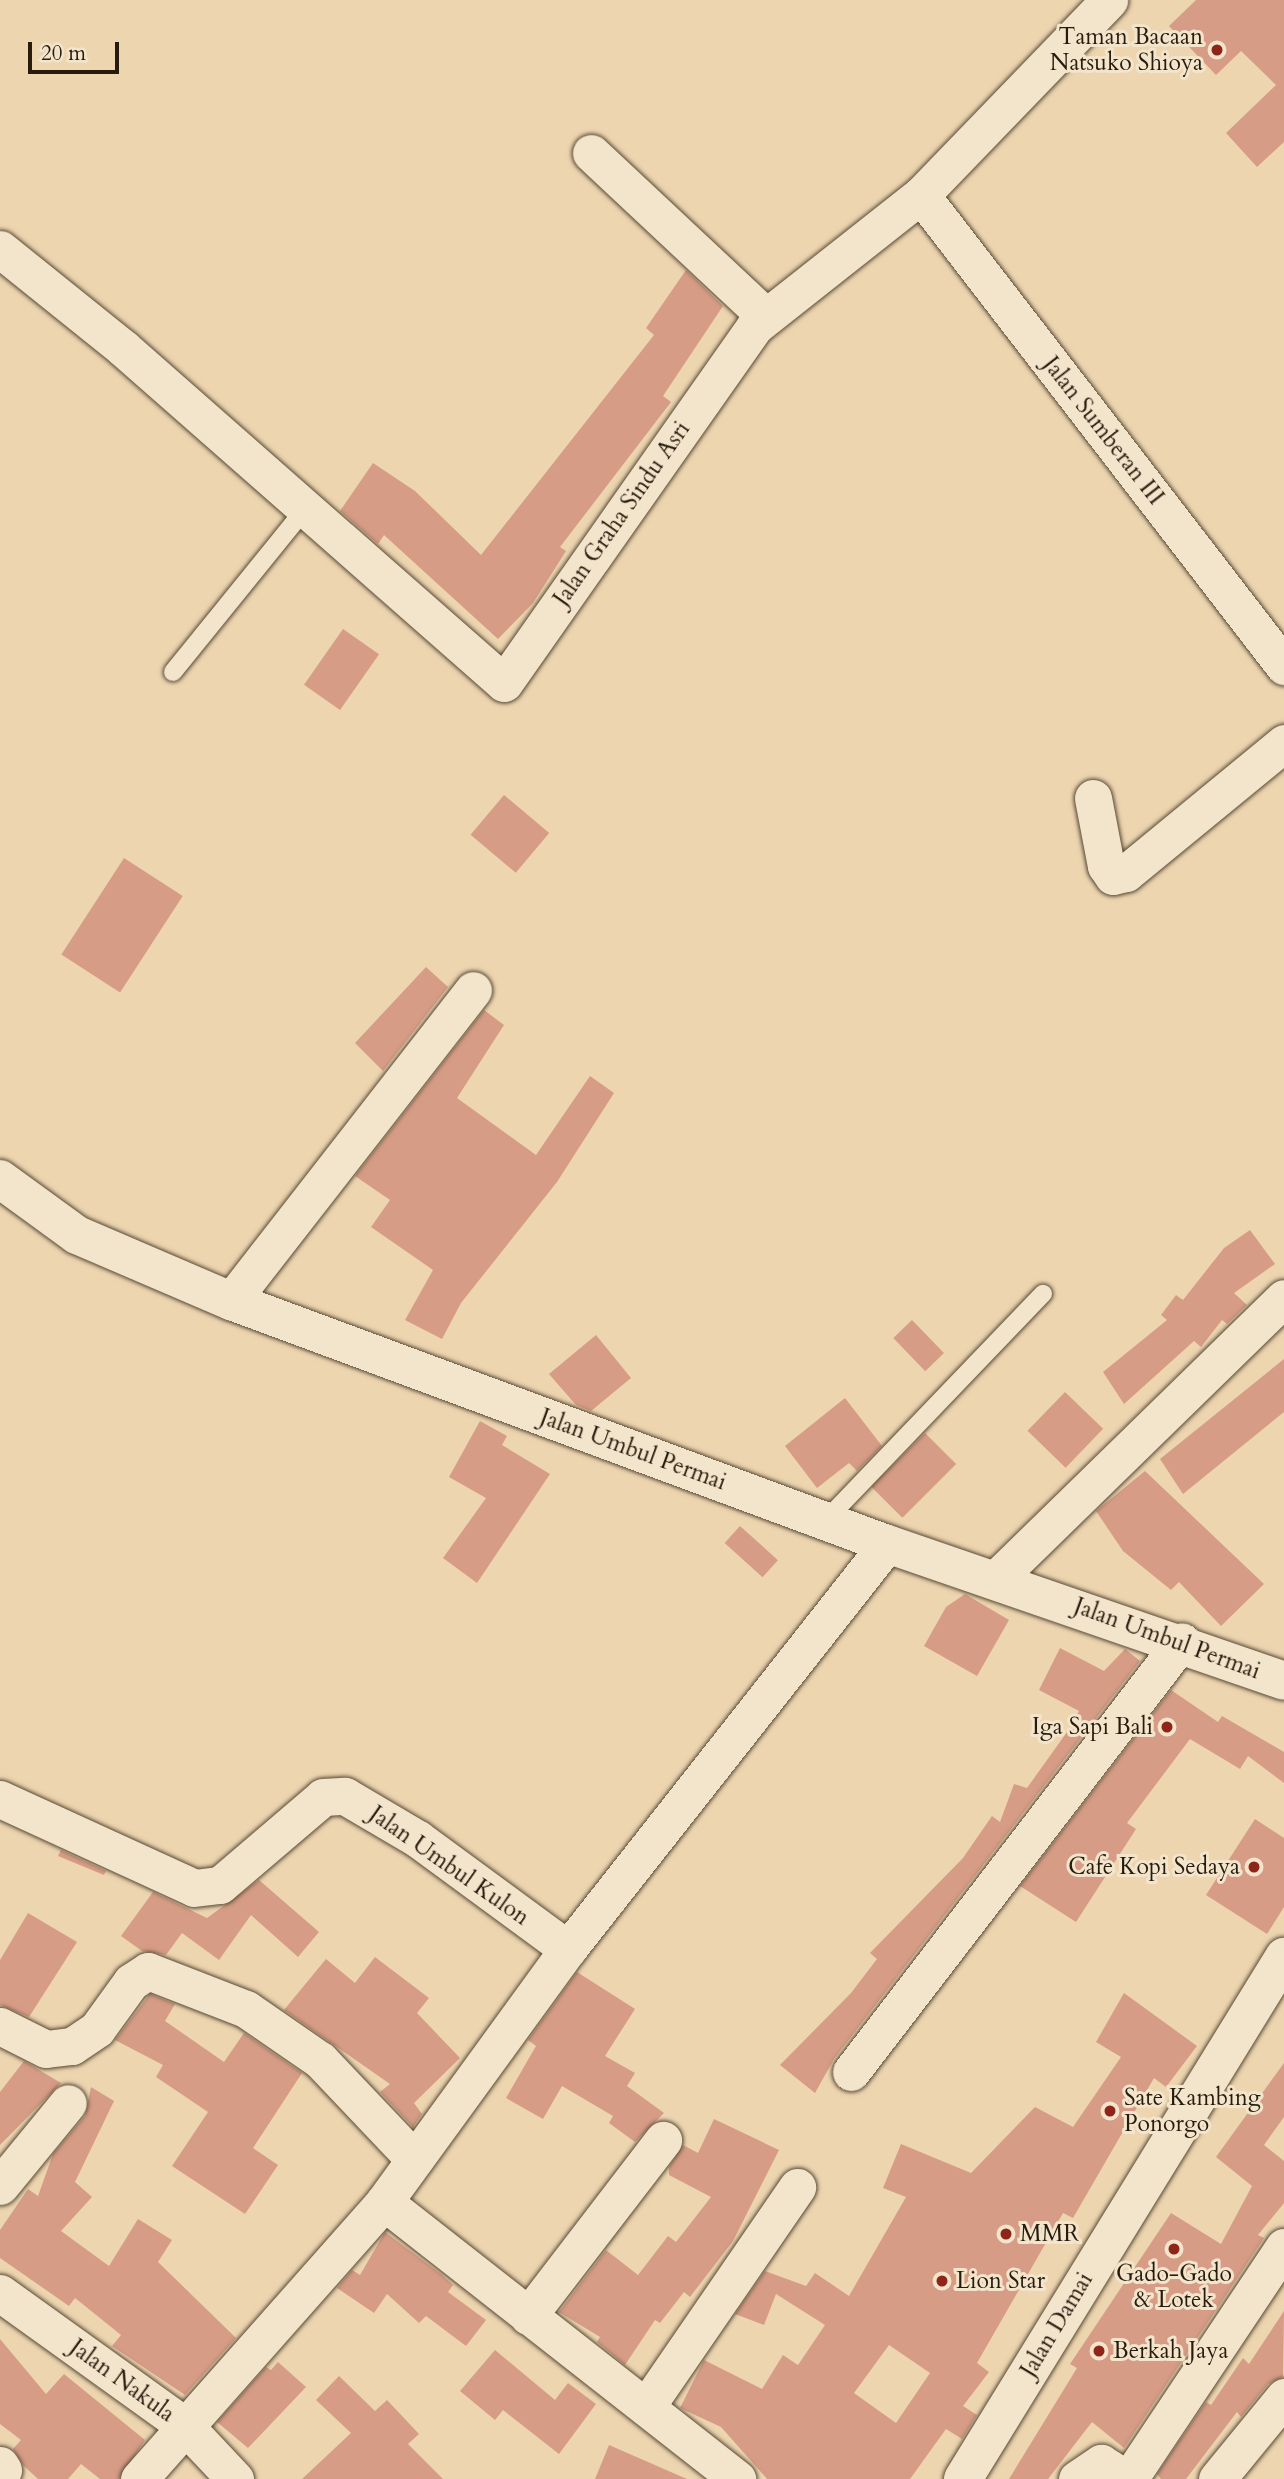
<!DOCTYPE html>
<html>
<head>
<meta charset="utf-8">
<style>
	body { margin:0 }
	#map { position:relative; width:1284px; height:2479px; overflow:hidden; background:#edd5b0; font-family:Cardo,serif }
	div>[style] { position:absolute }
	.building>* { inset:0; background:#d79c86; transform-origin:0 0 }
	.roads { filter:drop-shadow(0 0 2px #584a35) drop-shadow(0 0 2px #584a35) }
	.lane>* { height:18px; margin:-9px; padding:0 9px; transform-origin:9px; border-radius:9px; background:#f3e4cc }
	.street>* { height:37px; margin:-18.5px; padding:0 18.5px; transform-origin:18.5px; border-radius:18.5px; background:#f3e4cc }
	.secondary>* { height:38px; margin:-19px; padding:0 19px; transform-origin:19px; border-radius:19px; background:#f3e4cc }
	.dots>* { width:19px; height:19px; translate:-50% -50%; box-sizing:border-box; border:4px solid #f3e4cc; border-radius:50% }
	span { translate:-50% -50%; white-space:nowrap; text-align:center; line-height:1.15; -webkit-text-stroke:6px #f3e4cc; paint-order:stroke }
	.poi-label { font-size:23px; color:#261b0c }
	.right { translate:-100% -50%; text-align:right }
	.left { translate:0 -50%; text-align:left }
	.street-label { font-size:23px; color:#261b0c }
	.scale { position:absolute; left:28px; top:42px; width:91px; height:32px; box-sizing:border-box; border:4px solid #261b0c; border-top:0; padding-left:9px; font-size:21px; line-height:24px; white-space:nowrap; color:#261b0c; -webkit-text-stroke:5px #f3e4cc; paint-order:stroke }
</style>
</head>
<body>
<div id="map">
	<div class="building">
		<div style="clip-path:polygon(1196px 0,1284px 0,1284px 142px,1257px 167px,1226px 133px,1276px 85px,1241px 51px,1216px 75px,1169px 26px)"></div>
		<div style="clip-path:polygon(686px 270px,723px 306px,663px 396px,671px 402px,560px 547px,566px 551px,533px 603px,498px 639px,384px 535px,378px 544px,340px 511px,373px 463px,415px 491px,481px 555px,654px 335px,646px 328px)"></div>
		<div style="left:343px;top:629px;width:44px;height:68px;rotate:35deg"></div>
		<div style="left:504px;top:795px;width:59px;height:52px;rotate:40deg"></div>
		<div style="left:124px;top:858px;width:70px;height:115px;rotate:33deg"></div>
		<div style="clip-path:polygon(426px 967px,448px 987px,383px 1071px,355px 1043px)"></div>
		<div style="clip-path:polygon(484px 1010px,504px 1025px,457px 1098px,536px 1155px,590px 1076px,614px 1093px,557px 1182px,461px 1303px,442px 1339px,405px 1320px,433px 1270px,371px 1227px,390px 1200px,355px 1176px)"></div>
		<div style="clip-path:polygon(1250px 1230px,1275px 1264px,1234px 1293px,1247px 1305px,1227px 1324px,1222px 1320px,1201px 1347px,1194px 1341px,1124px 1404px,1103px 1372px,1167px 1320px,1161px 1315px,1176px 1295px,1183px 1300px,1224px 1248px)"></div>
		<div style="left:912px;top:1320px;width:46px;height:26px;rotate:46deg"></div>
		<div style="clip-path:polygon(596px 1335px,631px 1378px,591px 1411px,576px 1405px,549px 1374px)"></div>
		<div style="clip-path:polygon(1284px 1359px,1284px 1412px,1183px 1494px,1160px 1459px)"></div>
		<div style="left:1065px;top:1392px;width:53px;height:54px;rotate:44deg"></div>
		<div style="clip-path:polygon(845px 1398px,882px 1446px,857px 1471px,849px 1463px,817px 1488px,785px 1446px)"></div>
		<div style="clip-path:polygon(480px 1421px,507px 1436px,502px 1445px,550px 1474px,477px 1583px,443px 1558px,486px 1498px,449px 1477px)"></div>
		<div style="left:925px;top:1433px;width:44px;height:76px;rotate:45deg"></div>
		<div style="clip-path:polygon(1145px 1471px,1264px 1584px,1221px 1626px,1179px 1582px,1171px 1590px,1123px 1551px,1096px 1511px)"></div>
		<div style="left:740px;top:1526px;width:51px;height:23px;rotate:42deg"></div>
		<div style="clip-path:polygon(965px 1594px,1009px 1620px,977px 1676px,924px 1646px,946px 1607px)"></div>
		<div style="clip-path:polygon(1060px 1648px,1104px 1671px,1125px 1649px,1140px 1661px,834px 2059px,815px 2093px,780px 2065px,851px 1993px,877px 1959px,870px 1953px,963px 1858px,992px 1816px,1000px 1822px,1014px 1784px,1027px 1788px,1072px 1725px,1079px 1711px,1039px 1690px)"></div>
		<div style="clip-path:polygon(1171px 1690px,1218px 1722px,1222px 1716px,1284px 1752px,1284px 1783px,1248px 1756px,1240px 1769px,1190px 1739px,1127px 1823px,1136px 1829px,1076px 1922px,1020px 1886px)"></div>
		<div style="clip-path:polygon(1255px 1819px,1284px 1838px,1284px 1907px,1267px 1934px,1206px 1895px)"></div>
		<div style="clip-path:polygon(61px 1850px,106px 1871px,104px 1875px,58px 1856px)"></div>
		<div style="clip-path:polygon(259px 1880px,319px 1932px,298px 1957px,251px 1915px,219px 1960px,182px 1933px,166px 1955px,142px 1951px,121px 1936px,153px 1892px,207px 1918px)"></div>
		<div style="clip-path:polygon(28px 1913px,77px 1942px,29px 2017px,0 2005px,0 1960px)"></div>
		<div style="clip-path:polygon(375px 1957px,429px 1998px,417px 2013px,460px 2058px,414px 2103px,422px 2114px,413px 2127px,380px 2092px,390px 2084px,284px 2010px,326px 1959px,355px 1983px)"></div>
		<div style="clip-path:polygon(577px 1972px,635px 2009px,605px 2056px,635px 2073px,627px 2086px,664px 2113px,635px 2142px,609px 2123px,613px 2116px,562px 2086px,543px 2119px,506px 2098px,536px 2046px,528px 2040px)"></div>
		<div style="clip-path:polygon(evenodd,1124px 1993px,1197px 2046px,1166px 2087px,1154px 2078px,1073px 2218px,1063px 2213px,977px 2363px,989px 2372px,963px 2406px,977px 2415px,962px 2439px,946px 2429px,910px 2479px,767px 2479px,721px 2427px,680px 2408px,704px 2360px,762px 2389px,783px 2355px,798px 2365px,825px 2325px,776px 2294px,764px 2325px,735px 2314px,765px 2271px,806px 2286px,815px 2273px,849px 2296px,906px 2197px,883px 2188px,901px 2144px,971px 2173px,1035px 2107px,1073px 2127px,1121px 2057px,1096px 2042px,1124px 1993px,889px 2345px,930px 2373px,896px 2423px,854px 2393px,889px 2345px)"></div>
		<div style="clip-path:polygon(150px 1994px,175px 2004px,165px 2021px,224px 2062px,244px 2033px,302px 2073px,253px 2148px,278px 2165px,245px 2214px,172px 2166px,208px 2112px,156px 2077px,163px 2065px,115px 2040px)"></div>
		<div style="clip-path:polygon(24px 2061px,61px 2083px,0 2145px,0 2092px)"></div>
		<div style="clip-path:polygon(1284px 2063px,1284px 2117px,1264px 2145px,1284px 2161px,1284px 2203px,1258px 2235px,1264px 2238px,1124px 2448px,1092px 2422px,1048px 2479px,1009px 2479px,1077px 2368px,1070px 2364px,1171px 2213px,1221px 2244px,1252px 2186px,1216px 2157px)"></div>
		<div style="clip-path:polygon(91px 2087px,114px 2101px,75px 2182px,92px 2197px,61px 2231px,109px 2266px,138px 2219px,172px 2240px,158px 2262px,236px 2338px,185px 2395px,112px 2346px,121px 2335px,75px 2298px,69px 2306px,0 2258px,0 2230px,28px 2189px,38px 2196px,53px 2154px,85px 2116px)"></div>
		<div style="clip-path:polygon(714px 2119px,779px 2150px,733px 2241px,690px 2297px,684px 2292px,660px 2323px,655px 2320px,625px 2365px,597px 2342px,600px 2337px,559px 2312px,606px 2250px,638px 2275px,668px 2236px,676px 2242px,711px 2197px,669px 2175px,669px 2167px,683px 2145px,698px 2153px)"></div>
		<div style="clip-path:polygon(385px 2232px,441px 2274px,453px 2285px,448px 2292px,486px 2320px,466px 2346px,426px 2316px,419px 2323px,387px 2294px,374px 2313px,337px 2288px,352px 2270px,360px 2275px)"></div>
		<div style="clip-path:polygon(1284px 2311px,1283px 2377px,1268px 2384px,1241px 2417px,1237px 2412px,1186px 2479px,1161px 2479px,1157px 2474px,1206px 2402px,1211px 2405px,1243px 2358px,1249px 2364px)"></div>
		<div style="clip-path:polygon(0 2339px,46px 2394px,64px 2374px,145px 2440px,119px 2479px,100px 2479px,81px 2464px,68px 2479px,38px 2479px,23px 2465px,13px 2449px,21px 2440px,0 2424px)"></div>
		<div style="clip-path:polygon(495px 2350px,555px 2400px,568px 2383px,596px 2404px,559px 2454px,503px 2410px,495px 2420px,460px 2391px)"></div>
		<div style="clip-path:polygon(278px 2362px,306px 2387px,248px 2448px,217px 2422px,266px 2367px,271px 2370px)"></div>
		<div style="clip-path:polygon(339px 2376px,375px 2411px,387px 2400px,419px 2434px,408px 2444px,443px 2479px,302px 2479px,351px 2433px,316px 2400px)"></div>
		<div style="clip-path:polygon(609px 2445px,687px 2479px,595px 2479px)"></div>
	</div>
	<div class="roads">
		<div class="lane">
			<div style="left:173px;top:672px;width:210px;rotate:-51deg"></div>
			<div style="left:825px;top:1521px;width:315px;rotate:-46.2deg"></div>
		</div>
		<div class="street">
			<div style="left:591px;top:153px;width:238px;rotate:43.1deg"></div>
			<div style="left:921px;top:195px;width:595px;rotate:52.38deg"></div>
			<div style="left:0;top:249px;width:158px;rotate:38.8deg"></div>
			<div style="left:123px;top:348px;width:507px;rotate:41.32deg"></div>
			<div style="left:504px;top:683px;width:436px;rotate:-54.9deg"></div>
			<div style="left:755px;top:326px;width:211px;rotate:-38.3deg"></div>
			<div style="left:921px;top:195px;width:271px;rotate:-46deg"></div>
			<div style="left:1093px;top:798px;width:69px;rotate:79.2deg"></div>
			<div style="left:1106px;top:866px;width:12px;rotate:55deg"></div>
			<div style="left:1113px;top:876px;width:13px;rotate:-13deg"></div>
			<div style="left:1126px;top:873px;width:205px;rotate:-39.4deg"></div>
			<div style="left:231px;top:1301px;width:394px;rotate:-52.1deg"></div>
			<div style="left:996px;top:1579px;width:402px;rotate:-44.3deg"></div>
			<div style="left:0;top:1799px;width:213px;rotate:24.6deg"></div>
			<div style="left:194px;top:1888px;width:26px;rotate:-7deg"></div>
			<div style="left:220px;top:1885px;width:135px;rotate:-40.5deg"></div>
			<div style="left:323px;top:1797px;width:22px;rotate:-3deg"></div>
			<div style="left:345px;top:1796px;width:85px;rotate:30.5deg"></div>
			<div style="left:418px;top:1839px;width:186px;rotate:36.3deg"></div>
			<div style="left:0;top:2026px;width:51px;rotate:26.6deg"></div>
			<div style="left:46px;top:2049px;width:26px;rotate:-7deg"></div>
			<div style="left:72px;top:2046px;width:30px;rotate:-34deg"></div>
			<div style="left:97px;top:2029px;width:58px;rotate:-54.1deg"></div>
			<div style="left:131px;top:1982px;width:20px;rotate:-33deg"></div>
			<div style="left:148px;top:1971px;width:105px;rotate:21.2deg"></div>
			<div style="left:246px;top:2009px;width:90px;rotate:34.6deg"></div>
			<div style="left:320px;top:2060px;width:137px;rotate:46.5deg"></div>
			<div style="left:851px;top:2072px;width:543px;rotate:-52.48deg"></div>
			<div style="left:0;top:2186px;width:107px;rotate:-50.7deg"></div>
			<div style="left:384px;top:2202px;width:449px;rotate:38.1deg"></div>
			<div style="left:0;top:2293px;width:228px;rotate:35.7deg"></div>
			<div style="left:185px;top:2426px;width:73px;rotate:46.7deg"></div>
			<div style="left:528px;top:2316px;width:222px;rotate:-52.5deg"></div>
			<div style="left:646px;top:2407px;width:267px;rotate:-55.5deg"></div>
			<div style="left:0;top:2465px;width:6px;rotate:59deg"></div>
			<div style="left:139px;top:2479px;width:370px;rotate:-48.5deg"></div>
			<div style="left:384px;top:2202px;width:313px;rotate:-54deg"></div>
			<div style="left:568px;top:1949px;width:516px;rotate:-51.77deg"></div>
			<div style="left:1077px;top:2479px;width:29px;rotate:-34deg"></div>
			<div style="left:1101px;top:2463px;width:31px;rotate:32deg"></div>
			<div style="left:1129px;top:2479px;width:279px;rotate:-56.3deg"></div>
			<div style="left:1217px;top:2479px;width:106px;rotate:-50.7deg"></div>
		</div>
		<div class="secondary">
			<div style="left:0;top:1179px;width:95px;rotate:36deg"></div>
			<div style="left:77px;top:1235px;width:168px;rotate:23.2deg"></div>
			<div style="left:231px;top:1301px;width:700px;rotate:20.33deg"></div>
			<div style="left:887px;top:1544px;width:420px;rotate:19deg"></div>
			<div style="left:963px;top:2479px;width:613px;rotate:-58.41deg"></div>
		</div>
	</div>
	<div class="dots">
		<div style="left:1217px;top:50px;background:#8f2418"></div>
		<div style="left:1167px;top:1727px;background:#8f2418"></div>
		<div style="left:1254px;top:1867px;background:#8f2418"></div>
		<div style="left:1110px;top:2111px;background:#8f2418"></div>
		<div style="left:1006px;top:2234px;background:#8f2418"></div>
		<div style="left:1174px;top:2249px;background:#8f2418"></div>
		<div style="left:942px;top:2281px;background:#8f2418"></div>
		<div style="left:1099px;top:2351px;background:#8f2418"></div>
	</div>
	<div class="poi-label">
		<span class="right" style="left:1203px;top:50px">Taman Bacaan<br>Natsuko Shioya</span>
		<span class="right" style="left:1153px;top:1727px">Iga Sapi Bali</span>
		<span class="right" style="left:1240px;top:1867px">Cafe Kopi Sedaya</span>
		<span class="left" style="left:1124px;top:2111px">Sate Kambing<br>Ponorgo</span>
		<span class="left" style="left:1020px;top:2234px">MMR</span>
		<span style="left:1174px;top:2287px">Gado-Gado<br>&amp; Lotek</span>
		<span class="left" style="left:956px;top:2281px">Lion Star</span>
		<span class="left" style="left:1113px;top:2351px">Berkah Jaya</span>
	</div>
	<div class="street-label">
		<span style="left:1103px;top:431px;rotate:52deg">Jalan Sumberan III</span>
		<span style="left:622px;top:514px;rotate:-55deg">Jalan Graha Sindu Asri</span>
		<span style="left:633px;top:1450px;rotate:20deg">Jalan Umbul Permai</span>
		<span style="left:1167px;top:1639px;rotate:20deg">Jalan Umbul Permai</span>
		<span style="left:449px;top:1866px;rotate:35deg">Jalan Umbul Kulon</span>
		<span style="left:1057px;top:2325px;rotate:-59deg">Jalan Damai</span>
		<span style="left:122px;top:2381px;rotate:36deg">Jalan Nakula</span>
	</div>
	<div class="scale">20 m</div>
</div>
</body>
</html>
